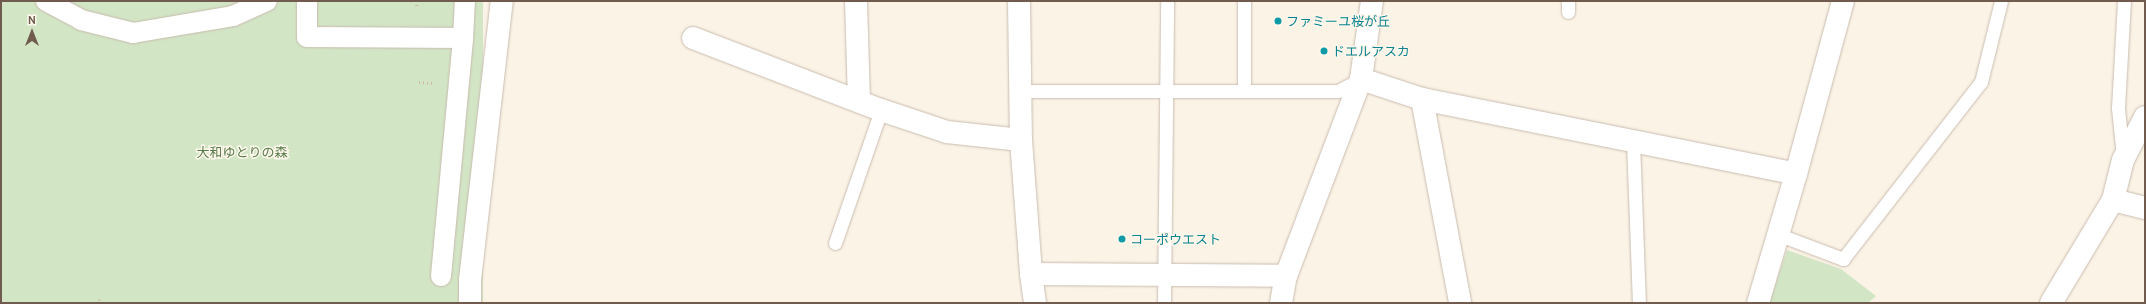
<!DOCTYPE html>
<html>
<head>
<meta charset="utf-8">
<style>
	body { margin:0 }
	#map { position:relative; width:2146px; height:304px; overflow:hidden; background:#faf3e6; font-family:Cabin,"Noto Sans JP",sans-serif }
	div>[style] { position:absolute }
	.green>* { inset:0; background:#d2e6c6; transform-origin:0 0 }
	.path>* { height:2.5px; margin-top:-1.25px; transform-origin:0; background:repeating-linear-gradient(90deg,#d1b6a4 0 1px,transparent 0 4px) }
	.roads { filter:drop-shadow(0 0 1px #cabbae) drop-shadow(0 0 1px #cabbae) }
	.service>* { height:13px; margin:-6.5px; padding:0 6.5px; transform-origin:6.5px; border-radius:6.5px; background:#fff }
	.pedestrian>* { height:20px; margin:-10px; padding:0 10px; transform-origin:10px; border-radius:10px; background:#fff }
	.minor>* { height:22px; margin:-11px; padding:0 11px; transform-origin:11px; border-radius:11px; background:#fff }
	.tertiary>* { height:22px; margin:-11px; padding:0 11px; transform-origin:11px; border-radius:11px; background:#fff }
	.dots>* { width:11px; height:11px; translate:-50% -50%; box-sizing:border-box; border:2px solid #fdf7ec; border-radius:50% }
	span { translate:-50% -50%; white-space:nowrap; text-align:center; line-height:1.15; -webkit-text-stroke:3px #fdf7ec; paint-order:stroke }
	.culture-label { font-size:13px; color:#0d838f }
	.left { translate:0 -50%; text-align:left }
	.park-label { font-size:13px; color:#577a4a }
	.frame { position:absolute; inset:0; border:2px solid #705b4e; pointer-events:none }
	.north { position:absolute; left:12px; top:12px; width:40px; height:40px; -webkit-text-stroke:3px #fdf7ec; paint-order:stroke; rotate:0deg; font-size:11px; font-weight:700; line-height:16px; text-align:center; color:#705b4e }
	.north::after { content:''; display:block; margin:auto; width:14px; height:18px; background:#705b4e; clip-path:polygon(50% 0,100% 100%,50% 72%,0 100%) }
</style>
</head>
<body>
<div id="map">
	<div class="green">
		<div style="left:1px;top:1px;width:482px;height:302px"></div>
		<div style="clip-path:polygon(1787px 250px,1841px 269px,1876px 296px,1868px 303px,1769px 303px)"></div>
	</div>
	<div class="path">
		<div style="left:417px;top:1px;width:5px;rotate:90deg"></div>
		<div style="left:419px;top:82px;width:13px;rotate:4deg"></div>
		<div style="left:96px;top:303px;width:6px;rotate:-51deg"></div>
	</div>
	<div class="roads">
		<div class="service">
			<div style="left:1568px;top:12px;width:11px;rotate:-90deg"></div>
			<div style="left:1020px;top:91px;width:318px"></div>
			<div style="left:1338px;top:91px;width:26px;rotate:-28deg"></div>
			<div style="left:1244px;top:91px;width:90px;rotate:-90deg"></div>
			<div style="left:1633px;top:141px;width:162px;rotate:87.9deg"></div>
			<div style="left:2123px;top:157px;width:49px;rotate:-95.8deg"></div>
			<div style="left:2118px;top:108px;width:107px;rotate:-86.8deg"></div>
			<div style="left:1777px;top:234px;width:71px;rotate:20.7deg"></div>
			<div style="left:1843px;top:259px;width:224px;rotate:-52.1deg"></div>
			<div style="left:1981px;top:82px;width:83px;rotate:-76.1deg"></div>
			<div style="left:835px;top:243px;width:141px;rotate:-70.9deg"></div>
			<div style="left:1164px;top:303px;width:302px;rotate:-89.4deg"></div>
		</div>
		<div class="pedestrian">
			<div style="left:46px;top:1px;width:40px;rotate:28deg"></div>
			<div style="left:81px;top:20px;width:54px;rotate:14deg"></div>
			<div style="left:133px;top:33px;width:101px;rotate:-9.6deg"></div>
			<div style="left:233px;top:16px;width:37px;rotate:-24deg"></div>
			<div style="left:307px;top:1px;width:36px;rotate:90deg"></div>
			<div style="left:307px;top:37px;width:156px;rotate:0.4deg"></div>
			<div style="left:463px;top:38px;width:37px;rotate:-87deg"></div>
			<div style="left:441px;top:276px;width:239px;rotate:-84.7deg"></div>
		</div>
		<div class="minor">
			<div style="left:856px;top:1px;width:100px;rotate:88.3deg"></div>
			<div style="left:1019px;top:1px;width:139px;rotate:89.2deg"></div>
			<div style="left:1021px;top:140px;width:134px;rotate:85.7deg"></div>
			<div style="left:1031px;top:274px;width:29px;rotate:82deg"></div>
			<div style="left:693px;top:38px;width:201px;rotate:21deg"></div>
			<div style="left:881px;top:110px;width:70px;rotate:18.4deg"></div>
			<div style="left:947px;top:132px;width:74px;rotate:6.2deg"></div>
			<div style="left:1361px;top:79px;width:64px;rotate:18.2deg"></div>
			<div style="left:1422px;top:99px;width:381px;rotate:11.3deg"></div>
			<div style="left:1422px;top:99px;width:208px;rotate:79.4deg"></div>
			<div style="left:2113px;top:200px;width:33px;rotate:14deg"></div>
			<div style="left:1031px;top:274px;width:255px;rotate:0.4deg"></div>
			<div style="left:1281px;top:303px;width:27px;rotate:-80deg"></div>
			<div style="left:1286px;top:276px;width:211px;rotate:-69.2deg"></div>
			<div style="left:1361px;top:79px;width:79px;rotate:-82deg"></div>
			<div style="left:1758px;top:303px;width:134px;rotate:-73.6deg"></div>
			<div style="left:1796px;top:174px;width:179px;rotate:-74.8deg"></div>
			<div style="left:2051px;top:303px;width:120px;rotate:-59deg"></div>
			<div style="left:2113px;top:200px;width:41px;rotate:-76deg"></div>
			<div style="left:2123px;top:160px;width:48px;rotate:-62.9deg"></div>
		</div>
		<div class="tertiary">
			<div style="left:470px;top:303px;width:23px;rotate:-90deg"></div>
			<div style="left:470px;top:280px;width:281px;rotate:-83.5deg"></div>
		</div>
	</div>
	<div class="dots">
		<div style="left:1278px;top:21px;background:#0f9aa8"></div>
		<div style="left:1324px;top:51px;background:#0f9aa8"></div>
		<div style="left:1122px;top:239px;background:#0f9aa8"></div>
	</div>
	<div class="culture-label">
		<span class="left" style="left:1286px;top:21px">ファミーユ桜が丘</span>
		<span class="left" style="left:1332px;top:51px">ドエルアスカ</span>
		<span class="left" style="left:1130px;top:239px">コーポウエスト</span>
	</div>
	<div class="park-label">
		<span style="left:242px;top:152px">大和ゆとりの森</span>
	</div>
	<div class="frame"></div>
	<div class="north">N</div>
</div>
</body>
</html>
